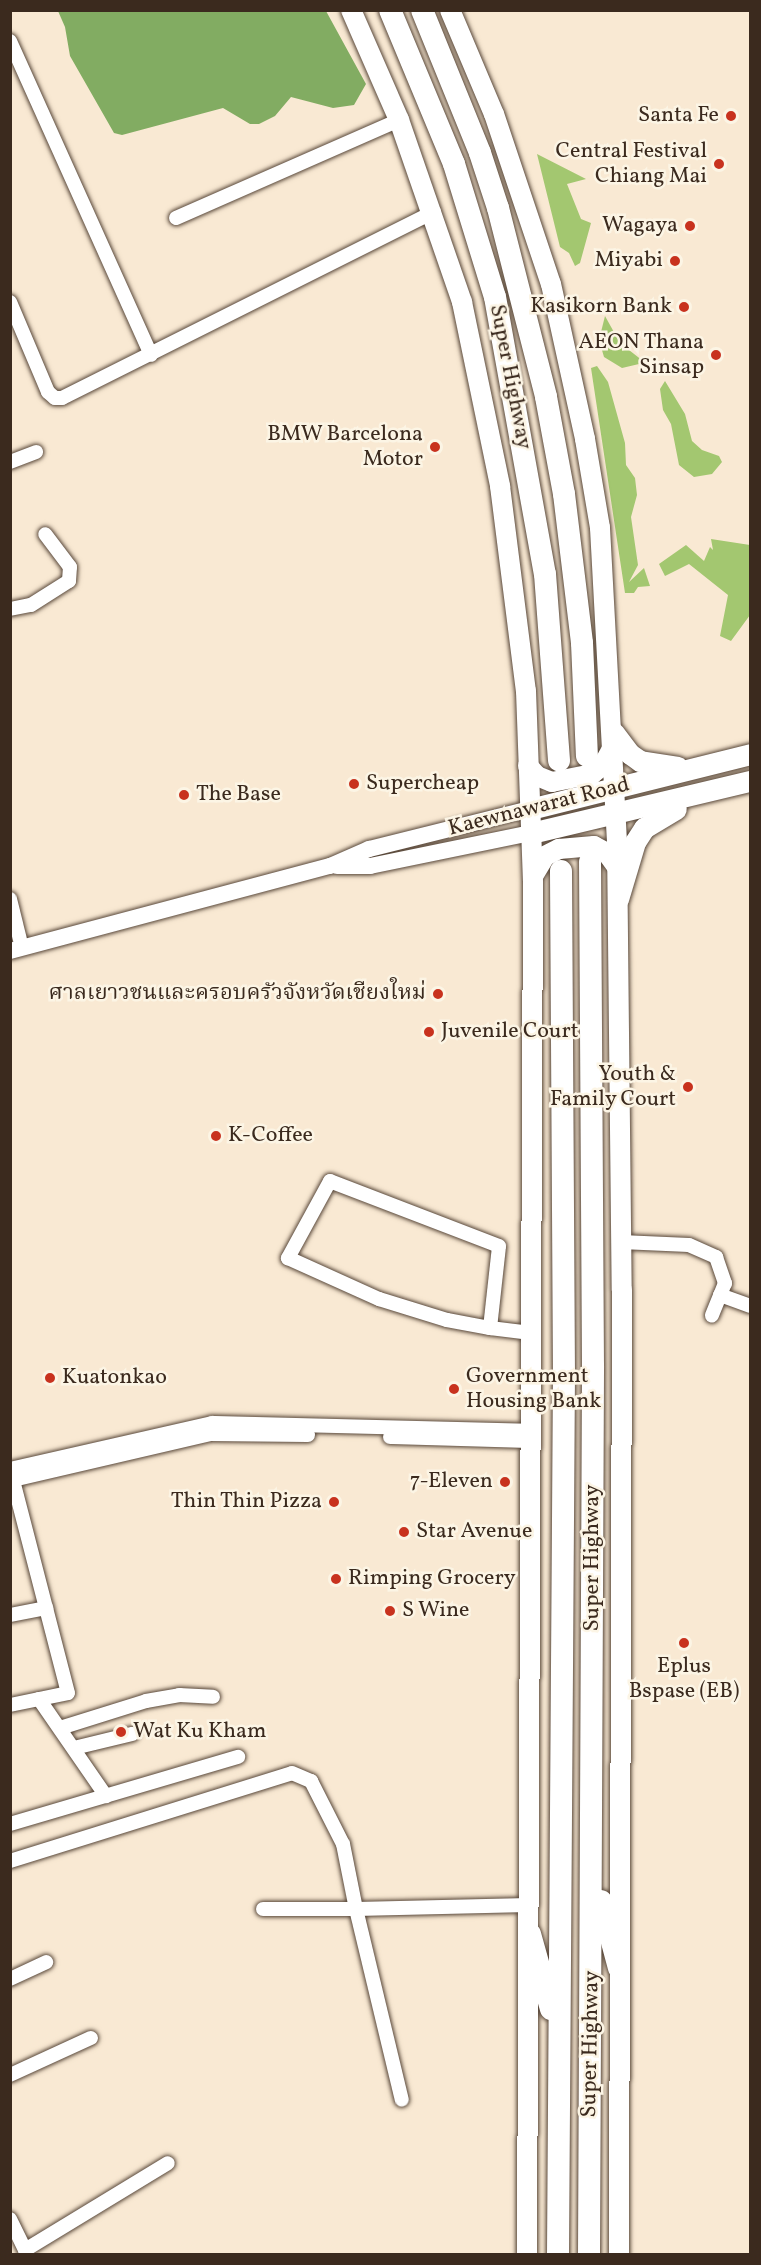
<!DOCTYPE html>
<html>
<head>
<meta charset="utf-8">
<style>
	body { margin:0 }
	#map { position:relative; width:761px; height:2265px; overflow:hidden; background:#f9e9d3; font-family:Vollkorn,"Noto Serif Thai",serif }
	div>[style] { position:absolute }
	.green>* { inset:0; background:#a3c770 }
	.forest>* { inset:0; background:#82ac62 }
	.trunk-tunnel>* { height:22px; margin-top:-11px; transform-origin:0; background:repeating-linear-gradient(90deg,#d3c3af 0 22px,transparent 0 33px) }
	.roads { filter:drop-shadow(0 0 2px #584739) drop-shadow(0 0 2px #584739) }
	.minor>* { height:14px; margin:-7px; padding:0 7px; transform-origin:7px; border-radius:7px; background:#fff }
	.tertiary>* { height:16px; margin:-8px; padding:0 8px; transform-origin:8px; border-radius:8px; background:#fff }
	.secondary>* { height:20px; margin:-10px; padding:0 10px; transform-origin:10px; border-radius:10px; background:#fff }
	.primary>* { height:21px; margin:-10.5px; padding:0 10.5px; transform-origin:10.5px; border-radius:10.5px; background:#fff }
	.trunk>* { height:22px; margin:-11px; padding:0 11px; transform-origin:11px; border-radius:11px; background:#fff }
	.dots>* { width:16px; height:16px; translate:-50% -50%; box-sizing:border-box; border:3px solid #fcf5e5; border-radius:50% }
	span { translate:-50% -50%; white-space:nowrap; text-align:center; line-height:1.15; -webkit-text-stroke:5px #fcf5e5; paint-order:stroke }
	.poi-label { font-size:22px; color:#3b2a1e }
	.right { translate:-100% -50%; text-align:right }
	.left { translate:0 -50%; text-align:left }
	.street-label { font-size:22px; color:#3b2a1e }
	.frame { position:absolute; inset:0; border:12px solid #3b2a1e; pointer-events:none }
</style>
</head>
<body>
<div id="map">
	<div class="green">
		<div style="clip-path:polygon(537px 154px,586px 179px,567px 184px,581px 219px,591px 223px,580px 263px,575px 266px,569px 253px,560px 247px)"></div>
		<div style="clip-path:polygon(605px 316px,620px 343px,652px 368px,639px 364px,622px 368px,604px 357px,599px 340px)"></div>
		<div style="clip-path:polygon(597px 366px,608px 382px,625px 443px,626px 465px,635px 478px,637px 495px,631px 517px,638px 565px,629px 582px,644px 568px,650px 586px,638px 587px,634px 593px,625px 593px,591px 368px)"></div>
		<div style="clip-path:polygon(665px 381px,685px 414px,692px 441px,702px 450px,719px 456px,722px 462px,712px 474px,694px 477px,679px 465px,671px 424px,663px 410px,660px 389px)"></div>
		<div style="clip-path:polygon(711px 539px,750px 545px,750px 615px,731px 641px,720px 636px,728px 595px,689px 564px,665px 576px,659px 564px,686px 545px,704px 561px,710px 547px,713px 550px)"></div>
	</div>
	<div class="forest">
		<div style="clip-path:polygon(58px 11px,326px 11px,366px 84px,354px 105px,333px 108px,291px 97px,275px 116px,259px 124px,250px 124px,223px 108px,122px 135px,114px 133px,70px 56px,65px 27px)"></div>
	</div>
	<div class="trunk-tunnel">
		<div style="left:588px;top:775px;width:87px;rotate:88.7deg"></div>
	</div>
	<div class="roads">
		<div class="minor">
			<div style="left:10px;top:41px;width:344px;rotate:65.8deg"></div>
			<div style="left:176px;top:218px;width:244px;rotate:-23.7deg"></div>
			<div style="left:10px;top:302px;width:98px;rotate:67.1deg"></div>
			<div style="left:48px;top:392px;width:9px;rotate:41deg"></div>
			<div style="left:55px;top:398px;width:7px"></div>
			<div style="left:62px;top:398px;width:416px;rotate:-26.6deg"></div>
			<div style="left:10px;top:462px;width:28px;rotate:-21deg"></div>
			<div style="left:10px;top:609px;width:21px;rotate:-11deg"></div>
			<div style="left:31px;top:605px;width:45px;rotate:-32.3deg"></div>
			<div style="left:69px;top:581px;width:14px;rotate:-86deg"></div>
			<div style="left:70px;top:567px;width:41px;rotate:-127.1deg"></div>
			<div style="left:10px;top:899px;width:50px;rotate:76.2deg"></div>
			<div style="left:621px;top:1242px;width:68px;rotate:2.5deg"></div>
			<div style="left:689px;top:1245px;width:30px;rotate:24deg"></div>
			<div style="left:716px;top:1257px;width:28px;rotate:71deg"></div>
			<div style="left:725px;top:1283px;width:35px;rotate:112deg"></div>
			<div style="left:720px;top:1295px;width:32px;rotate:20deg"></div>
			<div style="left:490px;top:1328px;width:82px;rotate:-83.7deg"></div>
			<div style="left:499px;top:1246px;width:181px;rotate:-159deg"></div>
			<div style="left:330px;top:1181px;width:88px;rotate:118.6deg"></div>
			<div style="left:288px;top:1258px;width:100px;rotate:24.3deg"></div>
			<div style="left:379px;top:1299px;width:71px;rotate:17.2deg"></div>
			<div style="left:447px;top:1320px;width:44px;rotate:10.5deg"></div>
			<div style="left:490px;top:1328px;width:39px;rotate:7deg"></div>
			<div style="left:390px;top:1437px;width:141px;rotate:1.6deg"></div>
			<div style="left:10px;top:1469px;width:207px;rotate:-12.8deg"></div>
			<div style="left:212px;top:1423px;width:319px;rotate:1.4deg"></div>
			<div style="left:13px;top:1480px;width:202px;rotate:-13.1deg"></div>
			<div style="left:210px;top:1434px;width:98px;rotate:0.6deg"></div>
			<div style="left:10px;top:1615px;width:37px;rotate:-11deg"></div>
			<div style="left:39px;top:1699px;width:118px;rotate:55.4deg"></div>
			<div style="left:10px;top:1705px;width:59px;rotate:-11.7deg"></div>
			<div style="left:68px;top:1693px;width:228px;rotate:-104.5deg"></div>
			<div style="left:60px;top:1728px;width:90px;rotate:-17.4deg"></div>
			<div style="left:146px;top:1701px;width:34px;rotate:-10deg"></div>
			<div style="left:179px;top:1695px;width:34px;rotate:3deg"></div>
			<div style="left:74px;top:1748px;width:60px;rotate:-13.6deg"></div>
			<div style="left:10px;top:1824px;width:238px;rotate:-16.4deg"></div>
			<div style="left:10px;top:1861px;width:295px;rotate:-17.3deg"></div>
			<div style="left:292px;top:1773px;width:21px;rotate:23deg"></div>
			<div style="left:311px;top:1781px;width:71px;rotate:63.1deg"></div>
			<div style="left:343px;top:1844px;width:66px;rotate:78.7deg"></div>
			<div style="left:356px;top:1909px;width:173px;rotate:-1.3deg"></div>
			<div style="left:263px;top:1909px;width:93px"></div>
			<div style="left:356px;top:1909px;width:196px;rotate:76.5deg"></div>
			<div style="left:10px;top:1979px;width:40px;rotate:-25deg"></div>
			<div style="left:10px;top:2075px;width:89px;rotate:-24.6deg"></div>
			<div style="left:10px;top:2219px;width:34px;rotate:64deg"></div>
			<div style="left:25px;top:2250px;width:167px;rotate:-31.3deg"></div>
		</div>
		<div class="tertiary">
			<div style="left:337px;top:866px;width:33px"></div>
			<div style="left:370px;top:866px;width:164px;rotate:-11.6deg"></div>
			<div style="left:10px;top:951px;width:331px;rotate:-14.9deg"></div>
			<div style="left:330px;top:866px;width:43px;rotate:-23.6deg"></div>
			<div style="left:369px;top:849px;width:166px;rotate:-14deg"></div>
		</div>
		<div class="secondary">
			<div style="left:351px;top:10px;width:120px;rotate:66.4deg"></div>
			<div style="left:399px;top:120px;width:193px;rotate:70.9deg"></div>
			<div style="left:462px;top:302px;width:188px;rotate:78.3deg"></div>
			<div style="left:500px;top:486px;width:207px;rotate:82.8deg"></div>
			<div style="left:526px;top:691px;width:190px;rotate:87.9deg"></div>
			<div style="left:533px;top:881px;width:1373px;rotate:90.25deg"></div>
			<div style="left:450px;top:10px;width:113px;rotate:67.1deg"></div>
			<div style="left:494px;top:114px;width:179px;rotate:71.5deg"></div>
			<div style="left:551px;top:284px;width:159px;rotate:77.6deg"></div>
			<div style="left:585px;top:439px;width:90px;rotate:80.4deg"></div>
			<div style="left:600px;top:528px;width:314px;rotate:86.9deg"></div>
			<div style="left:617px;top:842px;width:448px;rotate:89.4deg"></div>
			<div style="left:622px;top:1290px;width:964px;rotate:90.18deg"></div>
			<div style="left:528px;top:766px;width:13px;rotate:48deg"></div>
			<div style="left:537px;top:776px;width:16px;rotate:22deg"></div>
			<div style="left:552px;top:782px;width:41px;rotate:-11.3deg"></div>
			<div style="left:592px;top:774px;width:14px;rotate:-39deg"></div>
			<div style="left:603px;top:765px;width:23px;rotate:-61deg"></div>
			<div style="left:533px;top:876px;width:23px;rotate:-59deg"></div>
			<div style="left:545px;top:856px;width:16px;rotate:-27deg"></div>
			<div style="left:559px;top:849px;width:35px;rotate:-5deg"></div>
			<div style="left:594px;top:846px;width:15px;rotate:28deg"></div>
			<div style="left:607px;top:853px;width:17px;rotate:54deg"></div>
		</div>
		<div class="primary">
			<div style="left:614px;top:733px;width:26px;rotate:53deg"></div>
			<div style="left:630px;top:754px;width:12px;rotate:35deg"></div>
			<div style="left:640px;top:761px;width:38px;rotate:9deg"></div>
			<div style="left:530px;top:809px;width:227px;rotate:-14deg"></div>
			<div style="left:531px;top:833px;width:225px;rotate:-13.4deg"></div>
			<div style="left:618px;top:899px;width:59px;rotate:-73.4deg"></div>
			<div style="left:635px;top:842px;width:17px;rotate:-57deg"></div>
			<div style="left:644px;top:828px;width:37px;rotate:-31deg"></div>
		</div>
		<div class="trunk">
			<div style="left:390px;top:10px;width:167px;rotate:67.4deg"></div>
			<div style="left:454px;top:164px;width:139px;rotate:72.9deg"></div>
			<div style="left:495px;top:297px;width:281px;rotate:79.8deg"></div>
			<div style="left:545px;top:574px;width:187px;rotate:85.7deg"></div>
			<div style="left:422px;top:10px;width:154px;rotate:67.9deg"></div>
			<div style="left:480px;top:153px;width:58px;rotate:71.9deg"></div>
			<div style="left:498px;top:208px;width:195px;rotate:75.7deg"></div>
			<div style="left:546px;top:397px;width:99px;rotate:79.5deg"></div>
			<div style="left:564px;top:494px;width:150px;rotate:83.1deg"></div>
			<div style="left:582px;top:643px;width:113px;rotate:87.5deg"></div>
			<div style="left:601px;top:1901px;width:69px;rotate:75deg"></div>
			<div style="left:530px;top:1934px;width:78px;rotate:74.4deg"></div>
			<div style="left:558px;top:2254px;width:876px;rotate:-89.61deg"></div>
			<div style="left:564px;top:1378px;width:507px;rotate:-90.34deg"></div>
			<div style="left:589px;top:2254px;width:888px;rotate:-89.74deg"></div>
			<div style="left:593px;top:1366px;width:504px;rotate:-90.34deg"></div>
		</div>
	</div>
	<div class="dots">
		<div style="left:731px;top:116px;background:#c8321e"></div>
		<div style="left:719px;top:164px;background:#c8321e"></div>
		<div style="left:690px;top:226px;background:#c8321e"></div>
		<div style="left:675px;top:261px;background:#c8321e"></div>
		<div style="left:684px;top:307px;background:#c8321e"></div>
		<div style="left:716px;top:355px;background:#c8321e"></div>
		<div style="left:435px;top:447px;background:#c8321e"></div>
		<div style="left:354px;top:784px;background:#c8321e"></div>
		<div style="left:184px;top:795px;background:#c8321e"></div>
		<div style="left:438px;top:994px;background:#c8321e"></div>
		<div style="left:429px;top:1032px;background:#c8321e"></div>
		<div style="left:688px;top:1087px;background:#c8321e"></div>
		<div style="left:216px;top:1136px;background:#c8321e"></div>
		<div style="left:50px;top:1378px;background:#c8321e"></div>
		<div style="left:454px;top:1389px;background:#c8321e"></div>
		<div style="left:505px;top:1482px;background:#c8321e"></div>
		<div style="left:334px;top:1502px;background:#c8321e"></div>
		<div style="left:404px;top:1532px;background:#c8321e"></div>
		<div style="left:336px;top:1579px;background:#c8321e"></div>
		<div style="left:390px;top:1611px;background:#c8321e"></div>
		<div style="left:684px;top:1643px;background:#c8321e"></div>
		<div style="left:121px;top:1732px;background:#c8321e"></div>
	</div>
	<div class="poi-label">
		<span class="right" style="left:719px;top:116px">Santa Fe</span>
		<span class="right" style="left:707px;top:164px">Central Festival<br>Chiang Mai</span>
		<span class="right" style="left:678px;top:226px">Wagaya</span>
		<span class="right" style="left:663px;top:261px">Miyabi</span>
		<span class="right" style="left:672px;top:307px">Kasikorn Bank</span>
		<span class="right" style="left:704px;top:355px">AEON Thana<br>Sinsap</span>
		<span class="right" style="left:423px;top:447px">BMW Barcelona<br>Motor</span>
		<span class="left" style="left:366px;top:784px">Supercheap</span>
		<span class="left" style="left:196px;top:795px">The Base</span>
		<span class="right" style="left:426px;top:994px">ศาลเยาวชนและครอบครัวจังหวัดเชียงใหม่</span>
		<span class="left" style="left:441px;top:1032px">Juvenile Court</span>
		<span class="right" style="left:676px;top:1087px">Youth &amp;<br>Family Court</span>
		<span class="left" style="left:228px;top:1136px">K-Coffee</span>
		<span class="left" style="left:466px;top:1389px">Government<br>Housing Bank</span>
		<span class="left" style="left:62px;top:1378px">Kuatonkao</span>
		<span class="right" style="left:493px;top:1482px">7-Eleven</span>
		<span class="right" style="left:322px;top:1502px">Thin Thin Pizza</span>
		<span class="left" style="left:416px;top:1532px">Star Avenue</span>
		<span class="left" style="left:348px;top:1579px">Rimping Grocery</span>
		<span class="left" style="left:402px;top:1611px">S Wine</span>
		<span style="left:684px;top:1679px">Eplus<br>Bspase (EB)</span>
		<span class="left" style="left:133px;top:1732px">Wat Ku Kham</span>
	</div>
	<div class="street-label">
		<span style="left:510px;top:377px;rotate:79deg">Super Highway</span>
		<span style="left:539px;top:807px;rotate:-14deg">Kaewnawarat Road</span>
		<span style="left:593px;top:1558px;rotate:-90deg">Super Highway</span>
		<span style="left:591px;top:2044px;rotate:-89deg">Super Highway</span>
	</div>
	<div class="frame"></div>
</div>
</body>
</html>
